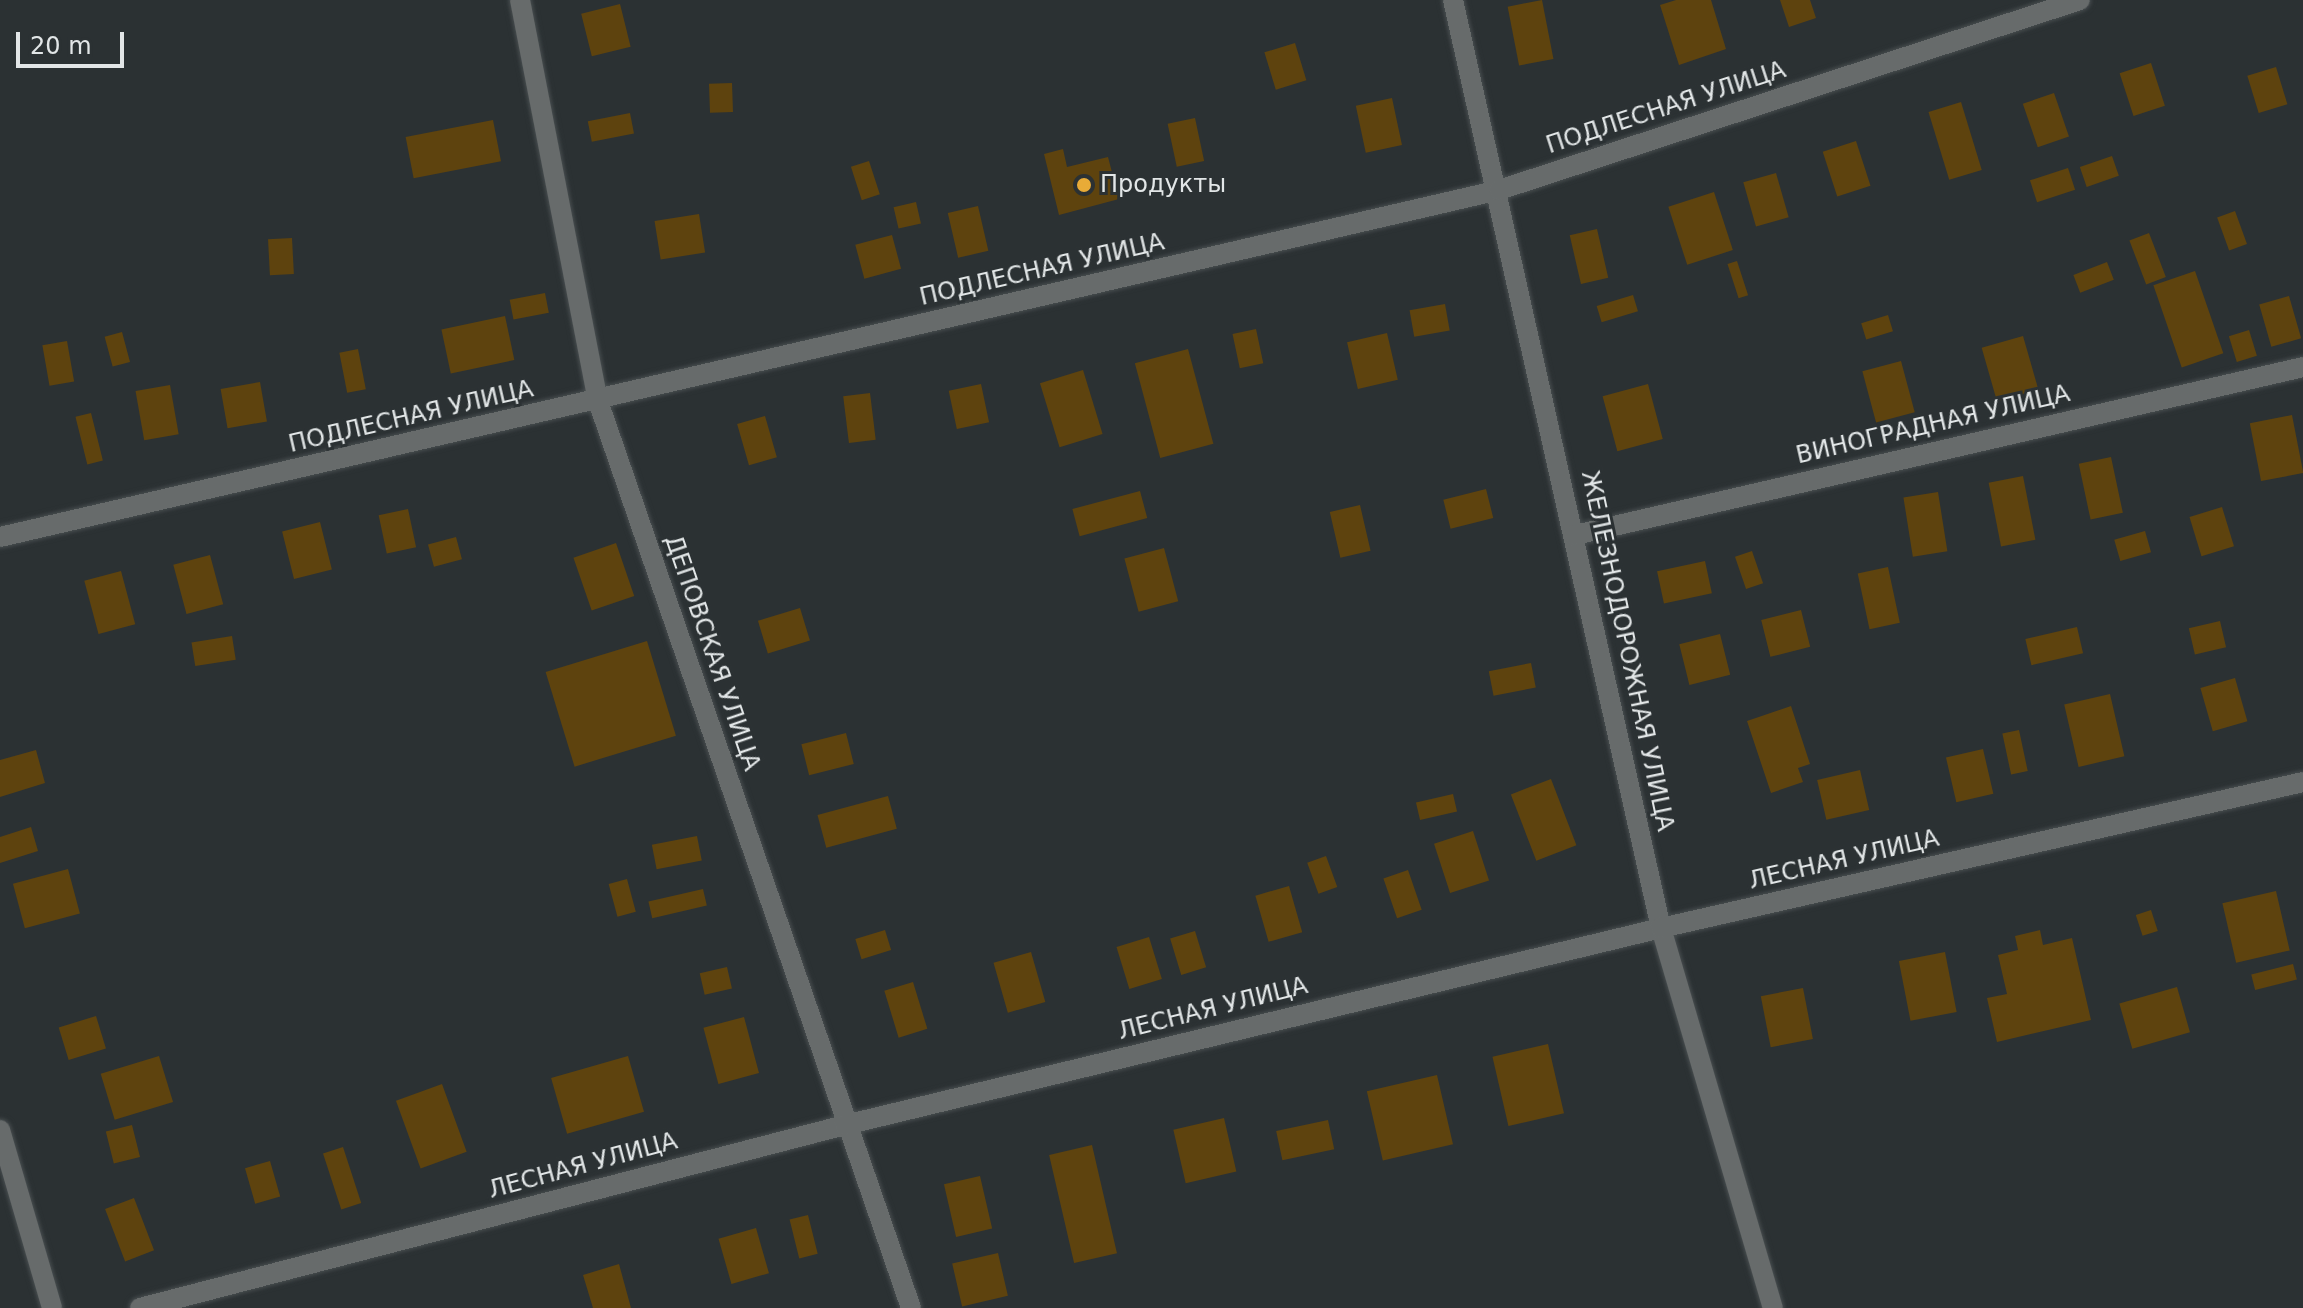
<!DOCTYPE html>
<html>
<head>
<meta charset="utf-8">
<style>
	body { margin:0 }
	#map { position:relative; width:2303px; height:1308px; overflow:hidden; background:#2b3133; font-family:"DejaVu Sans",sans-serif }
	div>[style] { position:absolute }
	.building>* { inset:0; background:#5e430e; transform-origin:0 0 }
	.roads { filter:drop-shadow(0 0 2px #484e50) drop-shadow(0 0 2px #484e50) }
	.minor>* { height:20px; margin:-10px; padding:0 10px; transform-origin:10px; border-radius:10px; background:#676b6b }
	.dots>* { width:22px; height:22px; translate:-50% -50%; box-sizing:border-box; border:4px solid #2b3133; border-radius:50% }
	span { translate:-50% -50%; white-space:nowrap; text-align:center; line-height:1.15; -webkit-text-stroke:6px #2b3133; paint-order:stroke }
	.street-label { font-size:24px; color:#e2e6e7 }
	.poi-label { font-size:24px; color:#e2e6e7 }
	.left { translate:0 -50%; text-align:left }
	.scale { position:absolute; left:16px; top:32px; width:108px; height:36px; box-sizing:border-box; border:4px solid #e2e6e7; border-top:0; padding-left:10px; font-size:24px; line-height:28px; white-space:nowrap; color:#e2e6e7; -webkit-text-stroke:6px #2b3133; paint-order:stroke }
</style>
</head>
<body>
<div id="map">
	<div class="building">
		<div style="left:1542px;top:0;width:60px;height:35px;rotate:79deg"></div>
		<div style="clip-path:polygon(1676px 0,1711px 0,1726px 49px,1679px 65px,1660px 5px)"></div>
		<div style="clip-path:polygon(1780px 0,1810px 0,1816px 18px,1789px 27px)"></div>
		<div style="left:620px;top:4px;width:44px;height:40px;rotate:76deg"></div>
		<div style="left:1295px;top:43px;width:39px;height:32px;rotate:73deg"></div>
		<div style="left:2151px;top:63px;width:45px;height:33px;rotate:72deg"></div>
		<div style="left:2276px;top:67px;width:39px;height:30px;rotate:73deg"></div>
		<div style="left:732px;top:83px;width:29px;height:23px;rotate:88deg"></div>
		<div style="left:2054px;top:93px;width:46px;height:33px;rotate:71deg"></div>
		<div style="left:1392px;top:98px;width:48px;height:37px;rotate:78deg"></div>
		<div style="left:1961px;top:102px;width:71px;height:34px;rotate:73deg"></div>
		<div style="left:630px;top:113px;width:21px;height:43px;rotate:79deg"></div>
		<div style="left:1195px;top:118px;width:44px;height:28px;rotate:78deg"></div>
		<div style="left:493px;top:120px;width:42px;height:89px;rotate:79deg"></div>
		<div style="left:1856px;top:141px;width:47px;height:35px;rotate:72deg"></div>
		<div style="clip-path:polygon(1063px 149px,1067px 167px,1108px 157px,1119px 199px,1059px 215px,1044px 154px)"></div>
		<div style="left:2112px;top:156px;width:21px;height:34px;rotate:71deg"></div>
		<div style="left:869px;top:161px;width:35px;height:19px;rotate:72deg"></div>
		<div style="left:2068px;top:168px;width:23px;height:40px;rotate:72deg"></div>
		<div style="left:1776px;top:173px;width:46px;height:34px;rotate:74deg"></div>
		<div style="left:1714px;top:192px;width:61px;height:48px;rotate:72deg"></div>
		<div style="left:916px;top:202px;width:22px;height:23px;rotate:77deg"></div>
		<div style="left:978px;top:206px;width:46px;height:31px;rotate:77deg"></div>
		<div style="left:2235px;top:211px;width:35px;height:19px;rotate:70deg"></div>
		<div style="left:699px;top:214px;width:39px;height:45px;rotate:81deg"></div>
		<div style="left:1597px;top:229px;width:50px;height:28px;rotate:77deg"></div>
		<div style="left:2149px;top:233px;width:47px;height:21px;rotate:69deg"></div>
		<div style="left:892px;top:235px;width:35px;height:38px;rotate:75deg"></div>
		<div style="left:292px;top:238px;width:36px;height:24px;rotate:87deg"></div>
		<div style="left:1737px;top:261px;width:36px;height:10px;rotate:72deg"></div>
		<div style="left:2107px;top:262px;width:19px;height:36px;rotate:69deg"></div>
		<div style="left:2195px;top:271px;width:87px;height:44px;rotate:71deg"></div>
		<div style="left:545px;top:293px;width:20px;height:36px;rotate:79deg"></div>
		<div style="left:1633px;top:295px;width:17px;height:38px;rotate:73deg"></div>
		<div style="left:2289px;top:296px;width:44px;height:31px;rotate:74deg"></div>
		<div style="left:1445px;top:304px;width:27px;height:36px;rotate:80deg"></div>
		<div style="left:1888px;top:315px;width:17px;height:28px;rotate:73deg"></div>
		<div style="left:505px;top:316px;width:45px;height:65px;rotate:78deg"></div>
		<div style="left:1256px;top:329px;width:35px;height:24px;rotate:78deg"></div>
		<div style="left:2249px;top:330px;width:27px;height:21px;rotate:73deg"></div>
		<div style="left:122px;top:332px;width:31px;height:18px;rotate:75deg"></div>
		<div style="left:1387px;top:333px;width:48px;height:41px;rotate:77deg"></div>
		<div style="left:2023px;top:336px;width:56px;height:43px;rotate:74deg"></div>
		<div style="left:67px;top:341px;width:41px;height:25px;rotate:80deg"></div>
		<div style="left:358px;top:349px;width:41px;height:19px;rotate:79deg"></div>
		<div style="left:1188px;top:349px;width:98px;height:55px;rotate:75deg"></div>
		<div style="left:1901px;top:361px;width:53px;height:40px;rotate:75deg"></div>
		<div style="left:1083px;top:370px;width:67px;height:45px;rotate:73deg"></div>
		<div style="left:260px;top:382px;width:40px;height:40px;rotate:80deg"></div>
		<div style="left:981px;top:384px;width:39px;height:33px;rotate:78deg"></div>
		<div style="left:1648px;top:384px;width:57px;height:47px;rotate:75deg"></div>
		<div style="left:170px;top:385px;width:50px;height:35px;rotate:80deg"></div>
		<div style="left:870px;top:393px;width:47px;height:27px;rotate:83deg"></div>
		<div style="left:91px;top:413px;width:49px;height:16px;rotate:76deg"></div>
		<div style="left:2292px;top:415px;width:59px;height:43px;rotate:79deg"></div>
		<div style="left:765px;top:416px;width:43px;height:29px;rotate:74deg"></div>
		<div style="left:2111px;top:457px;width:57px;height:33px;rotate:78deg"></div>
		<div style="left:2023px;top:476px;width:65px;height:35px;rotate:79deg"></div>
		<div style="left:1486px;top:489px;width:30px;height:44px;rotate:76deg"></div>
		<div style="left:1140px;top:491px;width:28px;height:70px;rotate:75deg"></div>
		<div style="left:1938px;top:492px;width:60px;height:35px;rotate:81deg"></div>
		<div style="left:1360px;top:505px;width:47px;height:31px;rotate:77deg"></div>
		<div style="left:2222px;top:507px;width:41px;height:34px;rotate:73deg"></div>
		<div style="left:408px;top:509px;width:39px;height:30px;rotate:78deg"></div>
		<div style="left:320px;top:522px;width:49px;height:39px;rotate:76deg"></div>
		<div style="left:2145px;top:531px;width:22px;height:32px;rotate:74deg"></div>
		<div style="left:456px;top:537px;width:23px;height:29px;rotate:75deg"></div>
		<div style="left:616px;top:543px;width:56px;height:45px;rotate:71deg"></div>
		<div style="left:1164px;top:548px;width:55px;height:41px;rotate:75deg"></div>
		<div style="left:1752px;top:551px;width:34px;height:18px;rotate:71deg"></div>
		<div style="left:210px;top:555px;width:51px;height:38px;rotate:75deg"></div>
		<div style="left:1705px;top:561px;width:33px;height:49px;rotate:78deg"></div>
		<div style="left:1888px;top:567px;width:57px;height:31px;rotate:78deg"></div>
		<div style="left:121px;top:571px;width:55px;height:38px;rotate:75deg"></div>
		<div style="left:800px;top:608px;width:34px;height:44px;rotate:73deg"></div>
		<div style="left:1801px;top:610px;width:38px;height:41px;rotate:76deg"></div>
		<div style="left:2220px;top:621px;width:27px;height:32px;rotate:77deg"></div>
		<div style="left:2077px;top:627px;width:27px;height:53px;rotate:77deg"></div>
		<div style="left:1720px;top:634px;width:42px;height:42px;rotate:76deg"></div>
		<div style="left:232px;top:636px;width:24px;height:41px;rotate:81deg"></div>
		<div style="left:647px;top:641px;width:99px;height:106px;rotate:73deg"></div>
		<div style="left:1531px;top:663px;width:25px;height:43px;rotate:79deg"></div>
		<div style="left:2235px;top:678px;width:45px;height:36px;rotate:74deg"></div>
		<div style="left:2110px;top:694px;width:64px;height:47px;rotate:77deg"></div>
		<div style="clip-path:polygon(1791px 706px,1810px 764px,1798px 768px,1803px 782px,1771px 793px,1747px 721px)"></div>
		<div style="left:2019px;top:730px;width:42px;height:17px;rotate:78deg"></div>
		<div style="left:846px;top:733px;width:32px;height:46px;rotate:76deg"></div>
		<div style="left:1983px;top:749px;width:46px;height:38px;rotate:77deg"></div>
		<div style="clip-path:polygon(36px 750px,45px 783px,0 797px,0 760px)"></div>
		<div style="left:1860px;top:770px;width:41px;height:44px;rotate:77deg"></div>
		<div style="left:1551px;top:779px;width:71px;height:43px;rotate:69deg"></div>
		<div style="left:1453px;top:794px;width:18px;height:38px;rotate:77deg"></div>
		<div style="left:888px;top:796px;width:34px;height:73px;rotate:75deg"></div>
		<div style="clip-path:polygon(31px 827px,38px 851px,0 863px,0 837px)"></div>
		<div style="left:1473px;top:831px;width:52px;height:41px;rotate:72deg"></div>
		<div style="left:697px;top:836px;width:25px;height:46px;rotate:79deg"></div>
		<div style="left:1326px;top:856px;width:33px;height:20px;rotate:70deg"></div>
		<div style="left:68px;top:869px;width:46px;height:57px;rotate:75deg"></div>
		<div style="left:1408px;top:870px;width:42px;height:26px;rotate:71deg"></div>
		<div style="left:627px;top:879px;width:34px;height:19px;rotate:75deg"></div>
		<div style="left:1289px;top:886px;width:48px;height:35px;rotate:74deg"></div>
		<div style="left:703px;top:889px;width:17px;height:56px;rotate:77deg"></div>
		<div style="left:2276px;top:891px;width:61px;height:55px;rotate:77deg"></div>
		<div style="left:2151px;top:910px;width:22px;height:16px;rotate:72deg"></div>
		<div style="left:885px;top:930px;width:21px;height:31px;rotate:73deg"></div>
		<div style="clip-path:polygon(2040px 930px,2043px 945px,2072px 938px,2091px 1020px,1997px 1042px,1987px 998px,2007px 994px,1998px 955px,2018px 950px,2015px 936px)"></div>
		<div style="left:1195px;top:931px;width:38px;height:26px;rotate:73deg"></div>
		<div style="left:1149px;top:937px;width:44px;height:34px;rotate:73deg"></div>
		<div style="left:1031px;top:952px;width:52px;height:39px;rotate:74deg"></div>
		<div style="left:1945px;top:952px;width:61px;height:47px;rotate:79deg"></div>
		<div style="left:2293px;top:964px;width:16px;height:43px;rotate:76deg"></div>
		<div style="left:727px;top:967px;width:22px;height:28px;rotate:77deg"></div>
		<div style="left:913px;top:982px;width:49px;height:30px;rotate:73deg"></div>
		<div style="left:2177px;top:987px;width:47px;height:60px;rotate:74deg"></div>
		<div style="left:1803px;top:988px;width:52px;height:43px;rotate:79deg"></div>
		<div style="left:96px;top:1016px;width:34px;height:39px;rotate:73deg"></div>
		<div style="left:744px;top:1017px;width:58px;height:42px;rotate:75deg"></div>
		<div style="left:1548px;top:1044px;width:71px;height:57px;rotate:77deg"></div>
		<div style="left:159px;top:1056px;width:48px;height:61px;rotate:73deg"></div>
		<div style="left:628px;top:1056px;width:58px;height:80px;rotate:74deg"></div>
		<div style="left:1437px;top:1075px;width:71px;height:72px;rotate:77deg"></div>
		<div style="left:442px;top:1084px;width:72px;height:49px;rotate:70deg"></div>
		<div style="left:1224px;top:1118px;width:55px;height:52px;rotate:77deg"></div>
		<div style="left:1328px;top:1120px;width:30px;height:53px;rotate:78deg"></div>
		<div style="left:132px;top:1125px;width:33px;height:27px;rotate:76deg"></div>
		<div style="left:1092px;top:1145px;width:111px;height:44px;rotate:77deg"></div>
		<div style="left:343px;top:1147px;width:59px;height:21px;rotate:72deg"></div>
		<div style="left:270px;top:1161px;width:37px;height:26px;rotate:74deg"></div>
		<div style="left:980px;top:1176px;width:54px;height:37px;rotate:77deg"></div>
		<div style="left:134px;top:1198px;width:56px;height:31px;rotate:69deg"></div>
		<div style="left:808px;top:1215px;width:40px;height:19px;rotate:76deg"></div>
		<div style="left:756px;top:1228px;width:47px;height:39px;rotate:74deg"></div>
		<div style="left:998px;top:1253px;width:44px;height:47px;rotate:77deg"></div>
		<div style="clip-path:polygon(619px 1264px,631px 1308px,593px 1308px,583px 1275px)"></div>
	</div>
	<div class="roads">
		<div class="minor">
			<div style="left:520px;top:0;width:409px;rotate:79deg"></div>
			<div style="left:598px;top:401px;width:959px;rotate:70.96deg"></div>
			<div style="left:1453px;top:0;width:951px;rotate:77.37deg"></div>
			<div style="left:1661px;top:928px;width:396px;rotate:73.6deg"></div>
			<div style="left:1575px;top:535px;width:747px;rotate:-12.99deg"></div>
			<div style="left:0;top:537px;width:1539px;rotate:-13.03deg"></div>
			<div style="left:1499px;top:190px;width:611px;rotate:-18.11deg"></div>
			<div style="left:0;top:1130px;width:185px;rotate:73.7deg"></div>
			<div style="left:140px;top:1308px;width:728px;rotate:-14.55deg"></div>
			<div style="left:845px;top:1125px;width:839px;rotate:-13.57deg"></div>
			<div style="left:1661px;top:928px;width:658px;rotate:-12.81deg"></div>
		</div>
	</div>
	<div class="dots">
		<div style="left:1084px;top:185px;background:#e8ab37"></div>
	</div>
	<div class="street-label">
		<span style="left:1666px;top:108px;rotate:-18deg">ПОДЛЕСНАЯ УЛИЦА</span>
		<span style="left:1042px;top:270px;rotate:-13deg">ПОДЛЕСНАЯ УЛИЦА</span>
		<span style="left:411px;top:417px;rotate:-13deg">ПОДЛЕСНАЯ УЛИЦА</span>
		<span style="left:1933px;top:425px;rotate:-13deg">ВИНОГРАДНАЯ УЛИЦА</span>
		<span style="left:1627px;top:651px;rotate:78deg">ЖЕЛЕЗНОДОРОЖНАЯ УЛИЦА</span>
		<span style="left:712px;top:653px;rotate:71deg">ДЕПОВСКАЯ УЛИЦА</span>
		<span style="left:1844px;top:860px;rotate:-13deg">ЛЕСНАЯ УЛИЦА</span>
		<span style="left:1213px;top:1009px;rotate:-14deg">ЛЕСНАЯ УЛИЦА</span>
		<span style="left:583px;top:1166px;rotate:-15deg">ЛЕСНАЯ УЛИЦА</span>
	</div>
	<div class="poi-label">
		<span class="left" style="left:1100px;top:185px">Продукты</span>
	</div>
	<div class="scale">20 m</div>
</div>
</body>
</html>
